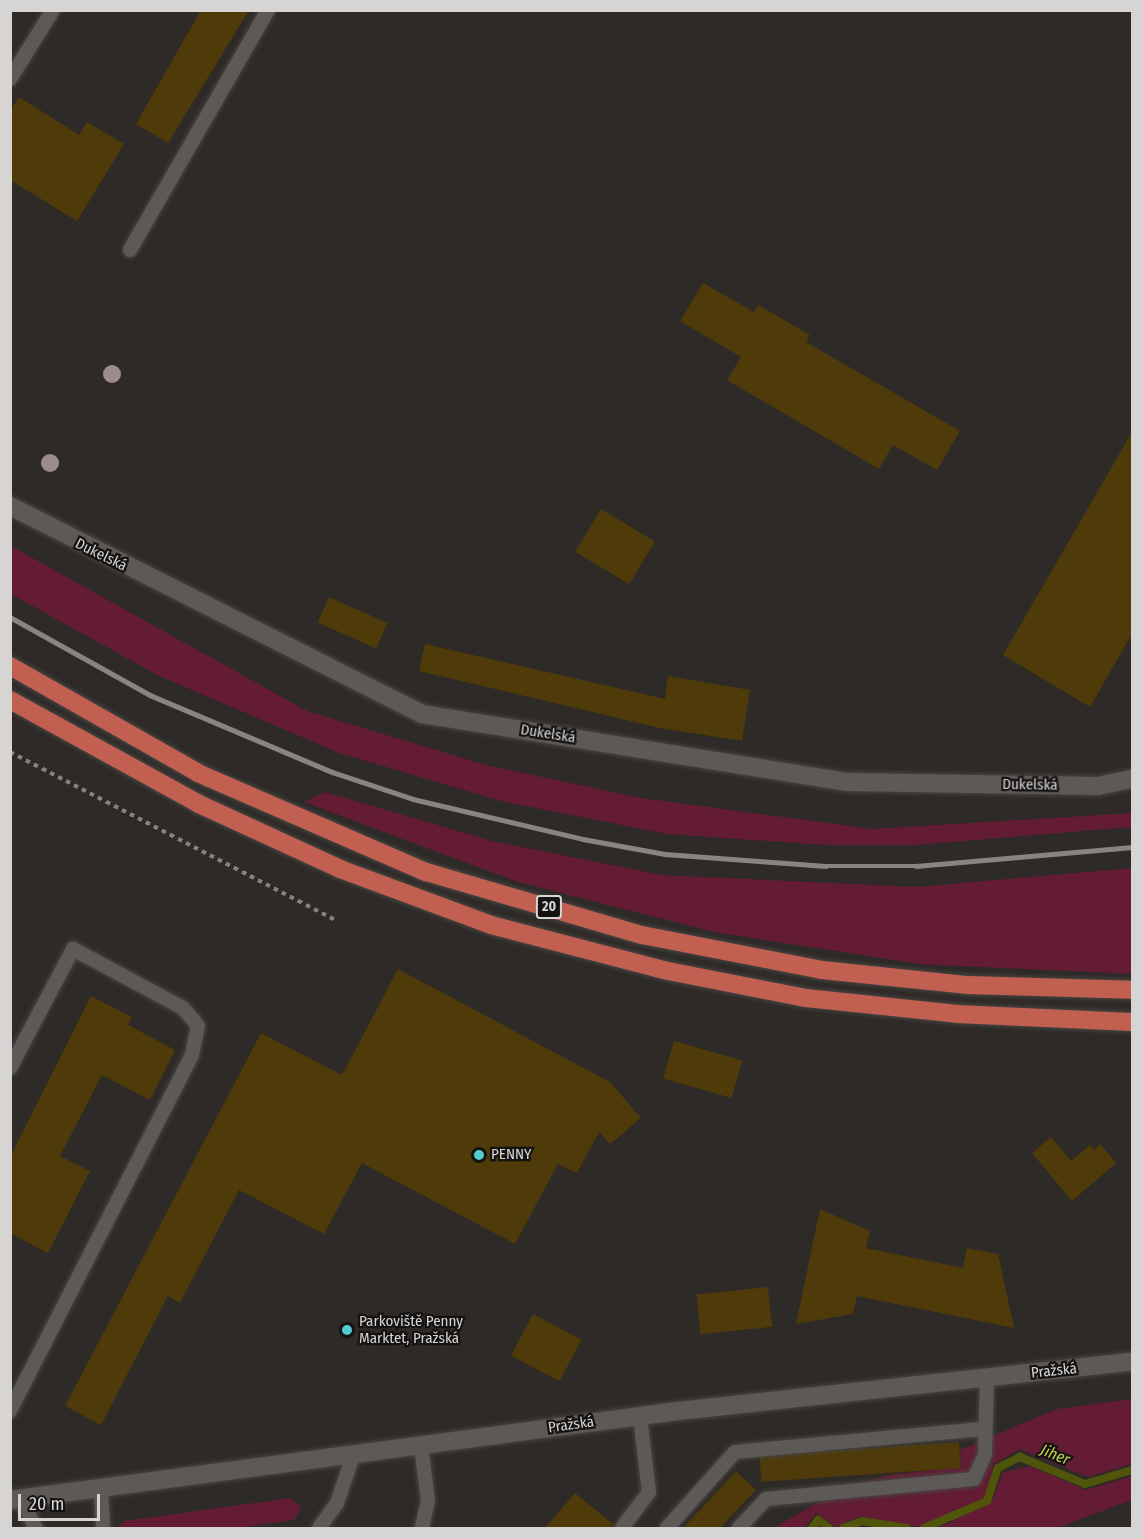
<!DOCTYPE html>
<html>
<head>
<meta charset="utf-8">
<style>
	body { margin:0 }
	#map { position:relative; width:1143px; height:1539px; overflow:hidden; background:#2e2a27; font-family:"Fira Sans Condensed",sans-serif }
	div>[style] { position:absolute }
	.green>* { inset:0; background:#631c34 }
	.stream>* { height:8px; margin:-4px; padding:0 4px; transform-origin:4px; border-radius:4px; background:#50550b }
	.building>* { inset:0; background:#4e3b09; transform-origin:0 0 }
	.path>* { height:4px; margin-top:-2px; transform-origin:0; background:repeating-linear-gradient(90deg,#85827f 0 4.5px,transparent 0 9px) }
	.roads { filter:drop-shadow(0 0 2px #484543) drop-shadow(0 0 2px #484543) }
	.service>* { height:14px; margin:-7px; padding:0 7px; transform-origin:7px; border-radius:7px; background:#5d5956 }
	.minor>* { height:18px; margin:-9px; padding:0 9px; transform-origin:9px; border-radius:9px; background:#5d5956 }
	.tertiary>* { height:18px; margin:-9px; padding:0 9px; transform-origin:9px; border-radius:9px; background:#5d5956 }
	.trunk>* { height:18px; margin:-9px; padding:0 9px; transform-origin:9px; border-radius:9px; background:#c16050 }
	.rail>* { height:4.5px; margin:-2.25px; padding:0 2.25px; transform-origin:2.25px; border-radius:2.25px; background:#878482 }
	.trees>* { width:18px; height:18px; margin:-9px; border-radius:50%; background:#9c8c8e }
	.dots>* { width:16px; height:16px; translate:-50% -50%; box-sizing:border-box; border:3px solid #151312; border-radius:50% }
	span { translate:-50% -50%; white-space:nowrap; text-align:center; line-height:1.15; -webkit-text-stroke:4.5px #151312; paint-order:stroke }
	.shield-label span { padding:2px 4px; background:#151312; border:2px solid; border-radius:4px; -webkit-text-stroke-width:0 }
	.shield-label { font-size:14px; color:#d7d5d3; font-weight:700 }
	.street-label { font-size:15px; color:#d7d5d3 }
	.poi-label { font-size:15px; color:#d7d5d3 }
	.left { translate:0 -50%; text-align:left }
	.water-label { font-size:16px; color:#c3ce56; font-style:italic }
	.frame { position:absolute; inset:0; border:12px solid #d7d5d3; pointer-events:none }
	.scale { position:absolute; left:18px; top:1494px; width:82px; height:27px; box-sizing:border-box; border:3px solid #d7d5d3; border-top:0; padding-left:8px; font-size:18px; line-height:21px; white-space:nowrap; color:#d7d5d3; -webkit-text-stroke:4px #151312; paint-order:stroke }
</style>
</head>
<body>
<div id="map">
	<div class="green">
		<div style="clip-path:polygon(11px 546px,307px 711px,486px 765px,641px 798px,873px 829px,1132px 813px,1132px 827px,915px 845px,827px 845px,667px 834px,501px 801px,339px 753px,159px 676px,11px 594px)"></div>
		<div style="clip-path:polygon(325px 792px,492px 841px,662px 875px,917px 887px,1132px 868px,1132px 974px,919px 964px,714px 932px,518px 882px,304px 802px)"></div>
		<div style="clip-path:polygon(1132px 1399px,1132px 1464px,1088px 1477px,1020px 1449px,994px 1464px,985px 1498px,920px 1527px,860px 1516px,836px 1527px,816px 1513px,804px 1528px,774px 1528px,837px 1491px,888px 1475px,961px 1467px,960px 1450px,1057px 1409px)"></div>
		<div style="clip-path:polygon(1030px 1466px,1086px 1490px,1132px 1476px,1132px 1500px,1056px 1528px,938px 1528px,992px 1502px,1003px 1472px)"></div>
		<div style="clip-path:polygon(291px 1498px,301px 1508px,294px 1520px,236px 1528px,117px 1528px,125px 1521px)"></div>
	</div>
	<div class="stream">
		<div style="left:812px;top:1528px;width:10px;rotate:-53deg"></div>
		<div style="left:818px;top:1520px;width:14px;rotate:36deg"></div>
		<div style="left:843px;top:1528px;width:20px;rotate:-20deg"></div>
		<div style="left:862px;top:1521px;width:45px;rotate:9deg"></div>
		<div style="left:924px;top:1528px;width:69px;rotate:-23.2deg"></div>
		<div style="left:987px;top:1501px;width:35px;rotate:-72deg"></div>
		<div style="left:998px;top:1468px;width:25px;rotate:-27deg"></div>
		<div style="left:1020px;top:1457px;width:70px;rotate:22.6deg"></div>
		<div style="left:1085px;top:1484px;width:49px;rotate:-16.6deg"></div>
	</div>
	<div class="building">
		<div style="clip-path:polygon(201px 10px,249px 10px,168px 143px,136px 124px)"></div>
		<div style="clip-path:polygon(19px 97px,79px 135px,87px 122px,124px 144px,77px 221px,10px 180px,10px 111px)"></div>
		<div style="clip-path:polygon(703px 283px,754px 312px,758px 305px,810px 335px,806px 342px,960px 431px,937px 470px,893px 445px,879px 469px,727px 380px,741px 357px,680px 321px)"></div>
		<div style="clip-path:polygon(1132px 432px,1132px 634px,1090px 707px,1003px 655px)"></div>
		<div style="left:601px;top:509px;width:63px;height:50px;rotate:31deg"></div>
		<div style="left:329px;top:597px;width:64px;height:28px;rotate:24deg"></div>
		<div style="clip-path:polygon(425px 644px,665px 699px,668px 676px,750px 690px,742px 741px,660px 728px,419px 671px)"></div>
		<div style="clip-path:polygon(398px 969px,610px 1082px,641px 1118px,610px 1144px,599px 1132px,577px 1173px,558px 1164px,515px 1244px,362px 1163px,324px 1234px,239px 1190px,180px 1303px,168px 1296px,101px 1425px,65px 1406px,261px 1033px,342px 1075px)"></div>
		<div style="clip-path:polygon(91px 996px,132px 1017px,128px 1025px,175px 1050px,150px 1100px,102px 1075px,60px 1156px,90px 1171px,48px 1253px,10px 1233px,10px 1157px)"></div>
		<div style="left:674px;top:1041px;width:71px;height:39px;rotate:16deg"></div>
		<div style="clip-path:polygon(1051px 1137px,1071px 1161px,1090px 1145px,1094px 1150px,1100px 1144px,1116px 1163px,1072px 1201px,1032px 1153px)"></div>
		<div style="clip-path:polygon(820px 1209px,870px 1231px,866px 1248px,963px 1268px,967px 1248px,998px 1254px,1014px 1328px,857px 1296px,853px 1314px,796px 1324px)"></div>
		<div style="left:768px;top:1287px;width:40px;height:72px;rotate:84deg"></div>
		<div style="left:533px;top:1314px;width:55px;height:47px;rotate:28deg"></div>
		<div style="left:959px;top:1442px;width:26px;height:200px;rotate:86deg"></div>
		<div style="clip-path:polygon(736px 1471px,756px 1490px,720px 1528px,683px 1528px)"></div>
		<div style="clip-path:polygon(575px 1493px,614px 1525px,613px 1528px,545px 1528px)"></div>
	</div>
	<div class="path">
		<div style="left:10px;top:752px;width:365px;rotate:27.3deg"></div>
	</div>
	<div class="roads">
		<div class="service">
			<div style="left:10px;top:79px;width:81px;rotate:-58.1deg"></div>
			<div style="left:130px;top:250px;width:277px;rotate:-60.1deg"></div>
			<div style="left:10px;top:1068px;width:135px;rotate:-62.1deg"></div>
			<div style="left:73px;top:949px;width:125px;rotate:28.2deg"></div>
			<div style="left:183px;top:1008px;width:23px;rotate:50deg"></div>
			<div style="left:198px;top:1026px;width:30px;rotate:102deg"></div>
			<div style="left:192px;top:1055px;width:400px;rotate:117.1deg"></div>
			<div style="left:421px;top:1445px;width:56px;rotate:82.9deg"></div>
			<div style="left:428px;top:1501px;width:28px;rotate:103deg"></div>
			<div style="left:101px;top:1488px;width:40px;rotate:87.1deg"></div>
			<div style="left:21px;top:1499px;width:33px;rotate:63deg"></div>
			<div style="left:319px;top:1528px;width:31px;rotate:-54deg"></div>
			<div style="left:337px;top:1503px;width:50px;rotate:-71.2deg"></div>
			<div style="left:622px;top:1528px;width:45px;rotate:-53.1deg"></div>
			<div style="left:649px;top:1492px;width:77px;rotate:-96.8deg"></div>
			<div style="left:667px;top:1528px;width:102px;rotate:-48.2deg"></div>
			<div style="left:735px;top:1452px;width:251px;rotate:-5.3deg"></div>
			<div style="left:739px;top:1528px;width:40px;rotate:-47deg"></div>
			<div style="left:766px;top:1499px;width:209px;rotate:-5.5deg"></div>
			<div style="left:974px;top:1479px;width:27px;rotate:-66deg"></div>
			<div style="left:985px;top:1454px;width:77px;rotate:-88.5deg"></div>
		</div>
		<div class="minor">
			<div style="left:10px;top:506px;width:462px;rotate:26.8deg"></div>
			<div style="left:422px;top:714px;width:430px;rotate:9.1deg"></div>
			<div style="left:847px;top:782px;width:251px;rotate:0.9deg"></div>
			<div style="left:1098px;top:786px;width:35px;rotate:-12deg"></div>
		</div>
		<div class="tertiary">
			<div style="left:10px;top:1500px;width:674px;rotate:-7.59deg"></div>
			<div style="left:678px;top:1411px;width:457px;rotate:-6.2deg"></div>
		</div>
		<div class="trunk">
			<div style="left:10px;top:666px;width:216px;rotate:29.6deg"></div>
			<div style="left:198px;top:773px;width:249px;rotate:23.5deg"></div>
			<div style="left:426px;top:872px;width:225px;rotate:16.3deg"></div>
			<div style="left:642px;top:935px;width:183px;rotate:11deg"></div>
			<div style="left:822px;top:970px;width:147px;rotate:5.9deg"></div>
			<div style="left:968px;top:985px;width:164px;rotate:1.7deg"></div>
			<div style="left:10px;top:700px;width:216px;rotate:28.8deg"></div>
			<div style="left:199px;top:804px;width:155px;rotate:24.7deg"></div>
			<div style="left:340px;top:869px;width:161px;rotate:20.3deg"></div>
			<div style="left:491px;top:925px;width:183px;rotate:14.6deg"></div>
			<div style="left:668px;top:971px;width:141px;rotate:11.1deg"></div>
			<div style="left:806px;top:998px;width:152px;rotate:6deg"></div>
			<div style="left:957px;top:1014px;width:175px;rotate:2.6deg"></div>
		</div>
	</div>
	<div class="rail">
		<div style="left:10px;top:617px;width:160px;rotate:29.1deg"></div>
		<div style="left:150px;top:695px;width:198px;rotate:22.9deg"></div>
		<div style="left:332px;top:772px;width:85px;rotate:18.4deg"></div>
		<div style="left:413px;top:799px;width:175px;rotate:13.2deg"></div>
		<div style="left:583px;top:839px;width:83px;rotate:10.4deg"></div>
		<div style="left:665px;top:854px;width:161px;rotate:4.3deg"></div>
		<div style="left:826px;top:866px;width:90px"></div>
		<div style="left:916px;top:866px;width:217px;rotate:-5deg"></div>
	</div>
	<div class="trees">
		<div style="left:112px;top:374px"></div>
		<div style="left:50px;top:463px"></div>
	</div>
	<div class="dots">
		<div style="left:479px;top:1155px;background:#52cdcf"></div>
		<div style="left:347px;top:1330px;background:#52cdcf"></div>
	</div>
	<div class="shield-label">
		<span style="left:549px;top:907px">20</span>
	</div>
	<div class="street-label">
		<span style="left:101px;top:555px;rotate:26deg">Dukelská</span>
		<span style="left:548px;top:734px;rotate:9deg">Dukelská</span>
		<span style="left:1030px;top:785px;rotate:1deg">Dukelská</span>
		<span style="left:1054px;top:1371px;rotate:-6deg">Pražská</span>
		<span style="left:571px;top:1425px;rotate:-8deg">Pražská</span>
	</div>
	<div class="poi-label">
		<span class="left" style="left:491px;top:1155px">PENNY</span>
		<span class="left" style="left:359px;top:1330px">Parkoviště Penny<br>Marktet, Pražská</span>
	</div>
	<div class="water-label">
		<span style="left:1055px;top:1455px;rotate:22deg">Jiher</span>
	</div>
	<div class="frame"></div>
	<div class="scale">20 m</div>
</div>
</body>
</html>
